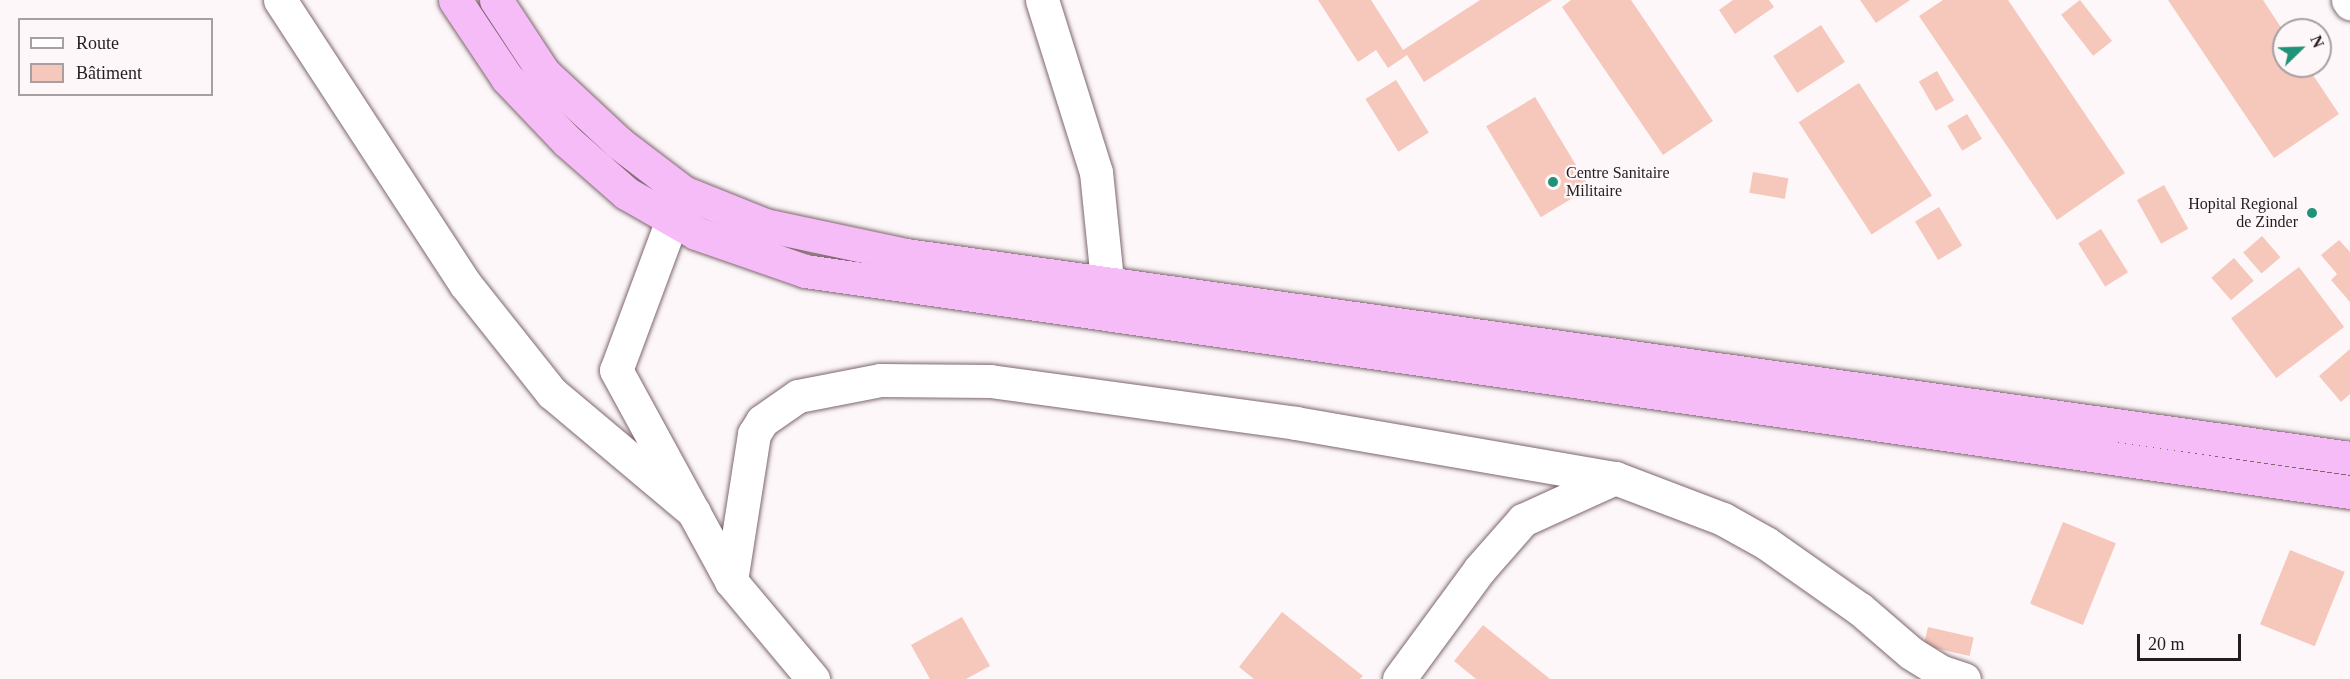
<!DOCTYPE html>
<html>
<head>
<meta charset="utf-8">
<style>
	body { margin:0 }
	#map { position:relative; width:2350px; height:679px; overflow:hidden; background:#fdf7f9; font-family:Georgia,serif }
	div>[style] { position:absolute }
	.building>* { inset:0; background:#f6c7bb; transform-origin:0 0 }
	.roads { filter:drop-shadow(0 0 2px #7e676d) drop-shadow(0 0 2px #7e676d) }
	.minor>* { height:33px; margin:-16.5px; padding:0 16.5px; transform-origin:16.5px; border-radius:16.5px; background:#fff }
	.highway>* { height:33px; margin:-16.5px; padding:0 16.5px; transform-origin:16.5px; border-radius:16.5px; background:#f6bcf8 }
	.dots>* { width:16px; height:16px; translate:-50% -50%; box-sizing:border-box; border:3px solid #fdf7f9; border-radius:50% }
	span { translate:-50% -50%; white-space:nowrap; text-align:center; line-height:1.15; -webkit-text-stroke:4.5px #fdf7f9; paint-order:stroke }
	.poi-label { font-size:16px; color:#251c1e }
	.left { translate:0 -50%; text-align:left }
	.right { translate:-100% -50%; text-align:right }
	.legend { position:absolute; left:18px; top:18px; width:195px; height:78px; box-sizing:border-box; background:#fdf7f9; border:2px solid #a79fa1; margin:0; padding:8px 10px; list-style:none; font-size:18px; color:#251c1e }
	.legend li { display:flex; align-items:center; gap:12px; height:30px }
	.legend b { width:30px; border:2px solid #a79fa1 }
	.north { position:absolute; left:2272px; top:18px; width:60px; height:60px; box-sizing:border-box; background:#fdf7f9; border:2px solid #a79fa1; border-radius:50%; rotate:67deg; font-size:16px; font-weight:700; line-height:24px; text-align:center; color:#251c1e }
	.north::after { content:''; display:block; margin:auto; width:21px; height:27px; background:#1f9377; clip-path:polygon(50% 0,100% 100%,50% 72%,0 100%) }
	.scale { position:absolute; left:2137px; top:634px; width:104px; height:27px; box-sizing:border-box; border:3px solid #251c1e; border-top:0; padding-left:8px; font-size:18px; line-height:21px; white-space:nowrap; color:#251c1e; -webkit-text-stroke:4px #fdf7f9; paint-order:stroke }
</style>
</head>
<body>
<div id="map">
	<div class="building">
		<div style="clip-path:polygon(1318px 0,1371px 0,1403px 50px,1480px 0,1552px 0,1424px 82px,1407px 55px,1388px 68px,1376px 50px,1358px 62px)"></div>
		<div style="clip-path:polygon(1571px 0,1631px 0,1713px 121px,1663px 155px,1562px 7px)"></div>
		<div style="clip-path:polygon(1733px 0,1769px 0,1774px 7px,1735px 34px,1719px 10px)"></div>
		<div style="clip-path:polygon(1860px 0,1910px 0,1876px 23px)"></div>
		<div style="clip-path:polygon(1943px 0,2008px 0,2125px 173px,2057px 220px,1919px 16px)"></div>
		<div style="left:2080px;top:0;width:52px;height:24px;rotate:52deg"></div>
		<div style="clip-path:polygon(2168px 0,2263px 0,2284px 32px,2284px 66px,2307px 66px,2339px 114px,2274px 158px)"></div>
		<div style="left:1821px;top:25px;width:44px;height:57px;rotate:57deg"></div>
		<div style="left:1937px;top:71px;width:34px;height:21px;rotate:60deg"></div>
		<div style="left:1396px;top:80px;width:62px;height:36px;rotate:58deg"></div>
		<div style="left:1859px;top:83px;width:134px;height:72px;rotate:57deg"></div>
		<div style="left:1535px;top:97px;width:106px;height:57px;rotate:59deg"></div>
		<div style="left:1967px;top:114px;width:29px;height:23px;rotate:59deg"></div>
		<div style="left:1753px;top:172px;width:36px;height:21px;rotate:10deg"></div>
		<div style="left:2164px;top:185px;width:50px;height:31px;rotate:61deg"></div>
		<div style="left:1939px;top:207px;width:45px;height:28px;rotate:59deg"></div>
		<div style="left:2101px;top:229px;width:51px;height:27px;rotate:58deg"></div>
		<div style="left:2262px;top:236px;width:28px;height:25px;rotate:49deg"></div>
		<div style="clip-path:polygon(2339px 240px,2350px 252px,2350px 302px,2331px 280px,2337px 274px,2321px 255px)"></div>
		<div style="left:2234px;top:258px;width:30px;height:30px;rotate:49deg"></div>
		<div style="left:2299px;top:267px;width:75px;height:85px;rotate:53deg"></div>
		<div style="clip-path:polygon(2350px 349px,2350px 394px,2341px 402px,2319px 376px)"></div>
		<div style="left:2063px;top:522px;width:57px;height:88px;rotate:22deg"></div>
		<div style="left:2290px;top:550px;width:59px;height:80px;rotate:22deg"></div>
		<div style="clip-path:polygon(1282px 612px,1363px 676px,1360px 679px,1254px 679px,1239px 667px)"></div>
		<div style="clip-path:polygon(962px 617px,990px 666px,966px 679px,930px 679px,911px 645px)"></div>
		<div style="clip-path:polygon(1483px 625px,1550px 679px,1476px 679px,1454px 661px)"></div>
		<div style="left:1928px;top:627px;width:47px;height:19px;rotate:13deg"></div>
	</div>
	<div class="roads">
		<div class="minor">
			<div style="left:280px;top:0;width:340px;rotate:56.9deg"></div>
			<div style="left:466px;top:285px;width:138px;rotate:51.5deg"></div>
			<div style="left:552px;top:393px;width:185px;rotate:40deg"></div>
			<div style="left:1042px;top:0;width:180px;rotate:72.6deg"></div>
			<div style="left:1096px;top:172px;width:139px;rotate:84.2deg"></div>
			<div style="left:2348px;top:0;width:4px;rotate:56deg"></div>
			<div style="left:682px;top:193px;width:189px;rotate:110.4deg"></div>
			<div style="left:616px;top:370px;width:240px;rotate:61.4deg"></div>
			<div style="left:731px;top:581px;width:128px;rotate:50.1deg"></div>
			<div style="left:731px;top:581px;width:149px;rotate:-81.1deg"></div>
			<div style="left:754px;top:434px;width:15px;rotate:-58deg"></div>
			<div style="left:762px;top:421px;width:44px;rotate:-34.8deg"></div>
			<div style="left:798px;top:396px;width:84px;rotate:-11deg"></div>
			<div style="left:880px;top:380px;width:110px;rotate:0.5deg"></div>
			<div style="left:990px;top:381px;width:309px;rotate:7.8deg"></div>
			<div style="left:1296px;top:423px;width:324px;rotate:9.8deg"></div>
			<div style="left:1615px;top:478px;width:116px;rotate:20.8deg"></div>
			<div style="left:1723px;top:519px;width:49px;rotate:29.2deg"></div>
			<div style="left:1766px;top:543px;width:115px;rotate:35.1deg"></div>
			<div style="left:1860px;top:609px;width:67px;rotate:40.8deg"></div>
			<div style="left:1911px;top:653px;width:36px;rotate:32deg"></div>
			<div style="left:1942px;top:672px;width:23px;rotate:18deg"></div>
			<div style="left:1399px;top:679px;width:135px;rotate:-53.7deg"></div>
			<div style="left:1479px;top:570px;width:67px;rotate:-48.7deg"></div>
			<div style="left:1523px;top:520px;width:101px;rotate:-24.5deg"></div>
		</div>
		<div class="highway">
			<div style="left:455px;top:0;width:94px;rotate:56.3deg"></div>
			<div style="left:507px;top:78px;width:87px;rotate:46.4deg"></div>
			<div style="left:567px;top:141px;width:79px;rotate:41.4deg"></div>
			<div style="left:626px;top:193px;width:81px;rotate:29.7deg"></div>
			<div style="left:696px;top:233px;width:115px;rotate:19.2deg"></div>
			<div style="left:805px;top:271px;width:1561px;rotate:8.14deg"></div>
			<div style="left:496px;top:0;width:87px;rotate:56.7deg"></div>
			<div style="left:544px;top:73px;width:103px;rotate:43deg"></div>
			<div style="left:619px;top:143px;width:81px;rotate:37.4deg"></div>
			<div style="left:683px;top:192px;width:88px;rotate:21.9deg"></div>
			<div style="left:765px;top:225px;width:144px;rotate:12deg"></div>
			<div style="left:906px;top:255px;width:1458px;rotate:8deg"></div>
		</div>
	</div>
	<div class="dots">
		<div style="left:1553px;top:182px;background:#1f9377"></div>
		<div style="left:2312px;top:213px;background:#1f9377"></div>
	</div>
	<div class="poi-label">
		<span class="left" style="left:1566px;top:182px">Centre Sanitaire<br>Militaire</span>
		<span class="right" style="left:2298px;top:213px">Hopital Regional<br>de Zinder</span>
	</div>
	<ul class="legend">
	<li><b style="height:8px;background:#fff"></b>Route</li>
	<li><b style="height:16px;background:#f6c7bb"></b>Bâtiment</li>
	</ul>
	<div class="north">N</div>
	<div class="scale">20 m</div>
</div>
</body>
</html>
